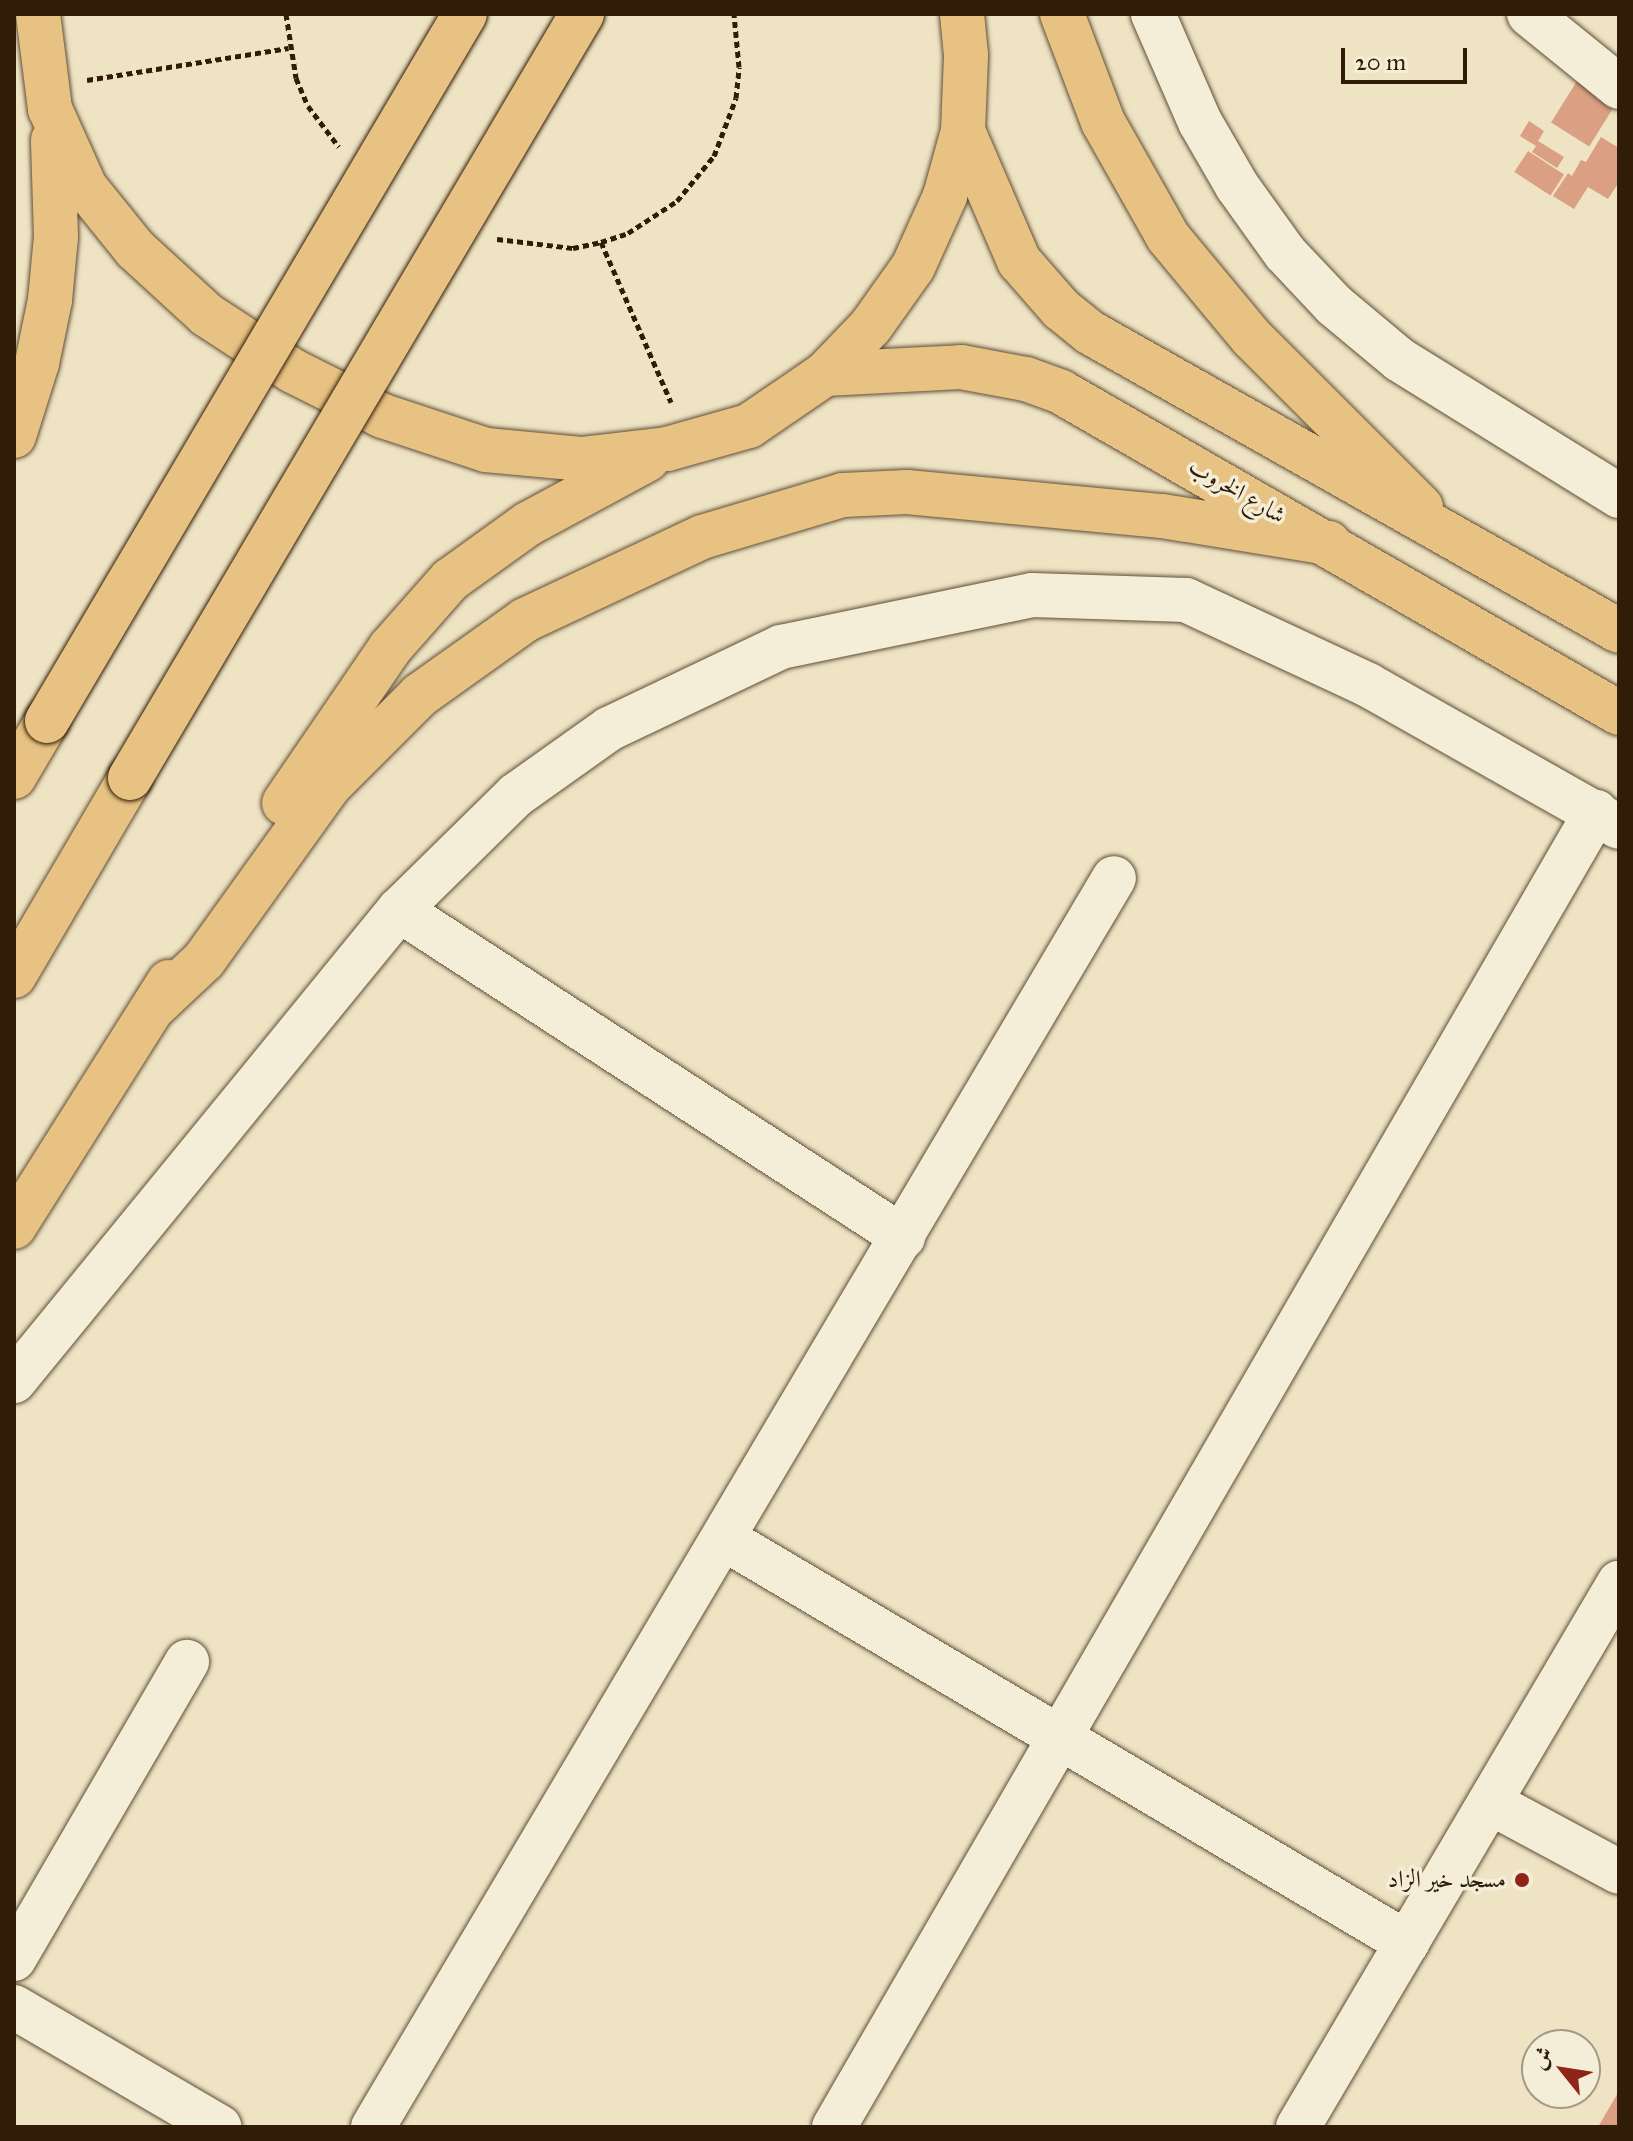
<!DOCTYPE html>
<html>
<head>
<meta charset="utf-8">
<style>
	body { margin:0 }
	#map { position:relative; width:1633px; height:2141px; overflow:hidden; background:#eee3c3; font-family:"IM FELL Great Primer",Amiri,serif }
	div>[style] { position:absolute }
	.building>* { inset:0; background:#dba083; transform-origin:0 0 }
	.path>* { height:5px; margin-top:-2.5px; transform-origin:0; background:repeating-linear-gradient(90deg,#301c07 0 6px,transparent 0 10px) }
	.roads { filter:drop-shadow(0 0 2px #604e36) drop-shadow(0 0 2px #604e36) }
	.minor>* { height:44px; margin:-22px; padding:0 22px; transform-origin:22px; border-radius:22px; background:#f4edd8 }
	.major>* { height:44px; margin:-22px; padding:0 22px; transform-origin:22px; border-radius:22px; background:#e7c282 }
	.highway>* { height:44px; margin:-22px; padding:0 22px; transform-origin:22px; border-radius:22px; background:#e7c282 }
	.bridges { filter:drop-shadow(0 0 2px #301c07) drop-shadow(0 0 2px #301c07) }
	.highway-bridge>* { height:44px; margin:-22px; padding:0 22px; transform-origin:22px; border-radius:22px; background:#e7c282 }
	.dots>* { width:22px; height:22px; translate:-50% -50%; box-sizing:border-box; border:4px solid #f4edd8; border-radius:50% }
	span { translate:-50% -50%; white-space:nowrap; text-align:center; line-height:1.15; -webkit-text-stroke:7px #f4edd8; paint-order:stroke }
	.street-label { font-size:24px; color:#301c07 }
	.poi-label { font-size:24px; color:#301c07 }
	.right { translate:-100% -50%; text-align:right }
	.frame { position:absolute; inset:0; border:16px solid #301c07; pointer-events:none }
	.north { position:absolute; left:1521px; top:2029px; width:80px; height:80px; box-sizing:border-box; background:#f4edd8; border:2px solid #a69984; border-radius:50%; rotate:300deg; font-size:22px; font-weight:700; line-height:32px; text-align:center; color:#301c07 }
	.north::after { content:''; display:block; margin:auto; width:28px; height:36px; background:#8f2418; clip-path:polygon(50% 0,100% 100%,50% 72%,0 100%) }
	.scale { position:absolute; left:1341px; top:48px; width:126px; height:36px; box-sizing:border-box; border:4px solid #301c07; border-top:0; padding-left:10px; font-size:24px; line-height:28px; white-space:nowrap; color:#301c07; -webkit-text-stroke:6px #f4edd8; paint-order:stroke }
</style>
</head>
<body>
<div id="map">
	<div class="building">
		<div style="left:1577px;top:81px;width:45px;height:49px;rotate:32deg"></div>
		<div style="clip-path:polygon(1529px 121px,1544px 131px,1538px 141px,1564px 157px,1557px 168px,1532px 152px,1536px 146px,1520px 136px)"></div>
		<div style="clip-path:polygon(1601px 137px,1619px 148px,1619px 182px,1608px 199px,1588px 187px,1574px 209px,1553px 196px,1568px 173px,1572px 176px,1581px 160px,1586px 162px)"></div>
		<div style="left:1528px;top:151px;width:43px;height:25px;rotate:33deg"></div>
		<div style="clip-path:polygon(1619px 2091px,1619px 2127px,1598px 2127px)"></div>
	</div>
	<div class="path">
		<div style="left:286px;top:14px;width:65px;rotate:81.1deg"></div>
		<div style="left:296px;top:78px;width:30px;rotate:67deg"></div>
		<div style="left:308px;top:106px;width:51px;rotate:52.9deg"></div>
		<div style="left:87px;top:80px;width:204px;rotate:-9deg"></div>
		<div style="left:497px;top:239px;width:77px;rotate:6.8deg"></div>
		<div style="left:573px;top:248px;width:29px;rotate:-12deg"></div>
		<div style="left:601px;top:242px;width:28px;rotate:-18deg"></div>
		<div style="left:628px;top:233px;width:59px;rotate:-33.1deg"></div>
		<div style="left:677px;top:201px;width:58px;rotate:-50.6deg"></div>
		<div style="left:714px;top:156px;width:62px;rotate:-69.2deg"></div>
		<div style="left:736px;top:98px;width:31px;rotate:-84deg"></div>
		<div style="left:739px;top:67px;width:53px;rotate:-95.4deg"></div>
		<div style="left:601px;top:242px;width:175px;rotate:66.4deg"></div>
	</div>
	<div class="roads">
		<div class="minor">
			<div style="left:1153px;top:14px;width:118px;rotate:66.5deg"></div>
			<div style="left:1200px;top:122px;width:74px;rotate:60deg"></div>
			<div style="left:1237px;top:186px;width:82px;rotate:54.4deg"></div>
			<div style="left:1285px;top:253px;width:71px;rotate:46.7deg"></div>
			<div style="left:1334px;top:305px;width:86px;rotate:39.8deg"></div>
			<div style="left:1400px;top:360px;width:258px;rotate:31.8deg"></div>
			<div style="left:1529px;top:14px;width:116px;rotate:39deg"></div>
			<div style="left:399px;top:910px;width:601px;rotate:32.98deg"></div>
			<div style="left:14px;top:1381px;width:608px;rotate:-50.74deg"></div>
			<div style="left:399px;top:910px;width:164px;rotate:-44.5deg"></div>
			<div style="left:516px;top:795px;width:114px;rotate:-35.4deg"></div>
			<div style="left:609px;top:729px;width:191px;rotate:-25.5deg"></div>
			<div style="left:781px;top:647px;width:256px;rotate:-11.7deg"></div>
			<div style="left:1032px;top:595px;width:154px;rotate:1.9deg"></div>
			<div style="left:1186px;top:600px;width:201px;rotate:25deg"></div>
			<div style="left:1368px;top:685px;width:288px;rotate:29.5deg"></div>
			<div style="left:723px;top:1538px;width:795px;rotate:30.63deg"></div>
			<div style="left:1491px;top:1803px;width:145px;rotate:28.3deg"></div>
			<div style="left:14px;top:1959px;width:344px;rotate:-59.8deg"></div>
			<div style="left:14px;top:2007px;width:238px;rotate:30.3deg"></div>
			<div style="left:373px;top:2127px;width:1452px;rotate:-59.32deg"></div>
			<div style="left:834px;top:2127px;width:1520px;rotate:-59.91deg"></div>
			<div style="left:1298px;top:2127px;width:632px;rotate:-59.46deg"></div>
		</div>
		<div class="major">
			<div style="left:38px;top:14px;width:96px;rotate:82.8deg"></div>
			<div style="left:50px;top:109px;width:85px;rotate:65.8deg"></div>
			<div style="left:85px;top:187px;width:80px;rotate:51.1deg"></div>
			<div style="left:135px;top:249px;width:98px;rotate:42.5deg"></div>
			<div style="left:207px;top:315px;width:103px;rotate:33.1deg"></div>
			<div style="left:293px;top:371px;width:101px;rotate:26.6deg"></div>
			<div style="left:383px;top:416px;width:108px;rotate:18.3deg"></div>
			<div style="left:486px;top:450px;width:95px;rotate:5.4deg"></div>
			<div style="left:581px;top:459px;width:87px;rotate:-6.6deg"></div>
			<div style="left:667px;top:449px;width:85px;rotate:-15.7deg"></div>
			<div style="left:749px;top:426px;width:92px;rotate:-34.4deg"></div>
			<div style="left:825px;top:374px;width:66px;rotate:-46.2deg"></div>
			<div style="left:871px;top:326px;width:72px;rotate:-54.6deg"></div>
			<div style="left:913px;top:267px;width:78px;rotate:-65.7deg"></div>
			<div style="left:945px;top:196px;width:67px;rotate:-74.5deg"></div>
			<div style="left:963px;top:131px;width:76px;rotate:-87.7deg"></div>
			<div style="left:966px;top:55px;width:41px;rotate:-95.6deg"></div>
			<div style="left:1062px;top:14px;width:116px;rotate:69.2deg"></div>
			<div style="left:1103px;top:122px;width:132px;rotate:60.5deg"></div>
			<div style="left:1168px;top:237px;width:131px;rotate:50.3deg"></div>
			<div style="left:1252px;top:338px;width:239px;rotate:45deg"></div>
			<div style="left:963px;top:131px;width:142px;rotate:66.7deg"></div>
			<div style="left:1019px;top:261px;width:64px;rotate:48.8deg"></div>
			<div style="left:1061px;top:309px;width:38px;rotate:39deg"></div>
			<div style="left:1091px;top:333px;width:606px;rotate:29.44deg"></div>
			<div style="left:825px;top:374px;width:136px;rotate:-2.9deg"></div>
			<div style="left:961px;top:367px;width:66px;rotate:10.5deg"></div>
			<div style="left:1026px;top:379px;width:37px;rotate:20deg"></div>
			<div style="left:1061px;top:392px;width:644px;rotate:29.91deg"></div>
			<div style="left:14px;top:436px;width:77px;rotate:-72.5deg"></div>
			<div style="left:37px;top:363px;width:64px;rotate:-78.3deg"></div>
			<div style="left:50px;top:300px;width:63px;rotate:-84.6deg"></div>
			<div style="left:56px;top:237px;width:97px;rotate:-91.8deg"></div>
			<div style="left:284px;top:803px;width:188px;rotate:-55.6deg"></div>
			<div style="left:390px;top:648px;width:91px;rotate:-48.6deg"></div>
			<div style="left:450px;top:580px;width:96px;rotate:-35.7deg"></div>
			<div style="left:528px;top:524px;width:136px;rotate:-28.4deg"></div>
			<div style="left:154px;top:1007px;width:69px;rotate:-43.2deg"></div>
			<div style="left:204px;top:960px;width:214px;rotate:-54.3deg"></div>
			<div style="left:329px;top:786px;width:129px;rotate:-45deg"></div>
			<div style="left:420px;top:695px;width:129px;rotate:-35.5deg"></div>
			<div style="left:525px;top:620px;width:195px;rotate:-25.1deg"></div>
			<div style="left:702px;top:537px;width:147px;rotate:-16.6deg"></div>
			<div style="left:843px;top:495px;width:64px;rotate:-2.7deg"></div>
			<div style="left:907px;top:492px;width:256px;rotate:5.4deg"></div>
			<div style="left:1162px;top:516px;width:169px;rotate:9.2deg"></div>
			<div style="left:14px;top:1227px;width:290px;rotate:-57.7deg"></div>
		</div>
		<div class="highway">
			<div style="left:14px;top:777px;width:65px;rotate:-59.5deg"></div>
			<div style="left:14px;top:976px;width:229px;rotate:-59.6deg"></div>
		</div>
	</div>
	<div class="bridges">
		<div class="highway-bridge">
			<div style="left:47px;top:721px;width:821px;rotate:-59.41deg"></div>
			<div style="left:130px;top:778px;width:888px;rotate:-59.39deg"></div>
		</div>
	</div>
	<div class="dots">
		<div style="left:1522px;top:1880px;background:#8f2418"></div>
	</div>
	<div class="street-label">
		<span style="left:1237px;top:491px;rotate:30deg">شارع الخروب</span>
	</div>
	<div class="poi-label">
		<span class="right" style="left:1506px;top:1880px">مسجد خير الزاد</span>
	</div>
	<div class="frame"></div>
	<div class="north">ش</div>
	<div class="scale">20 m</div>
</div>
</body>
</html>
